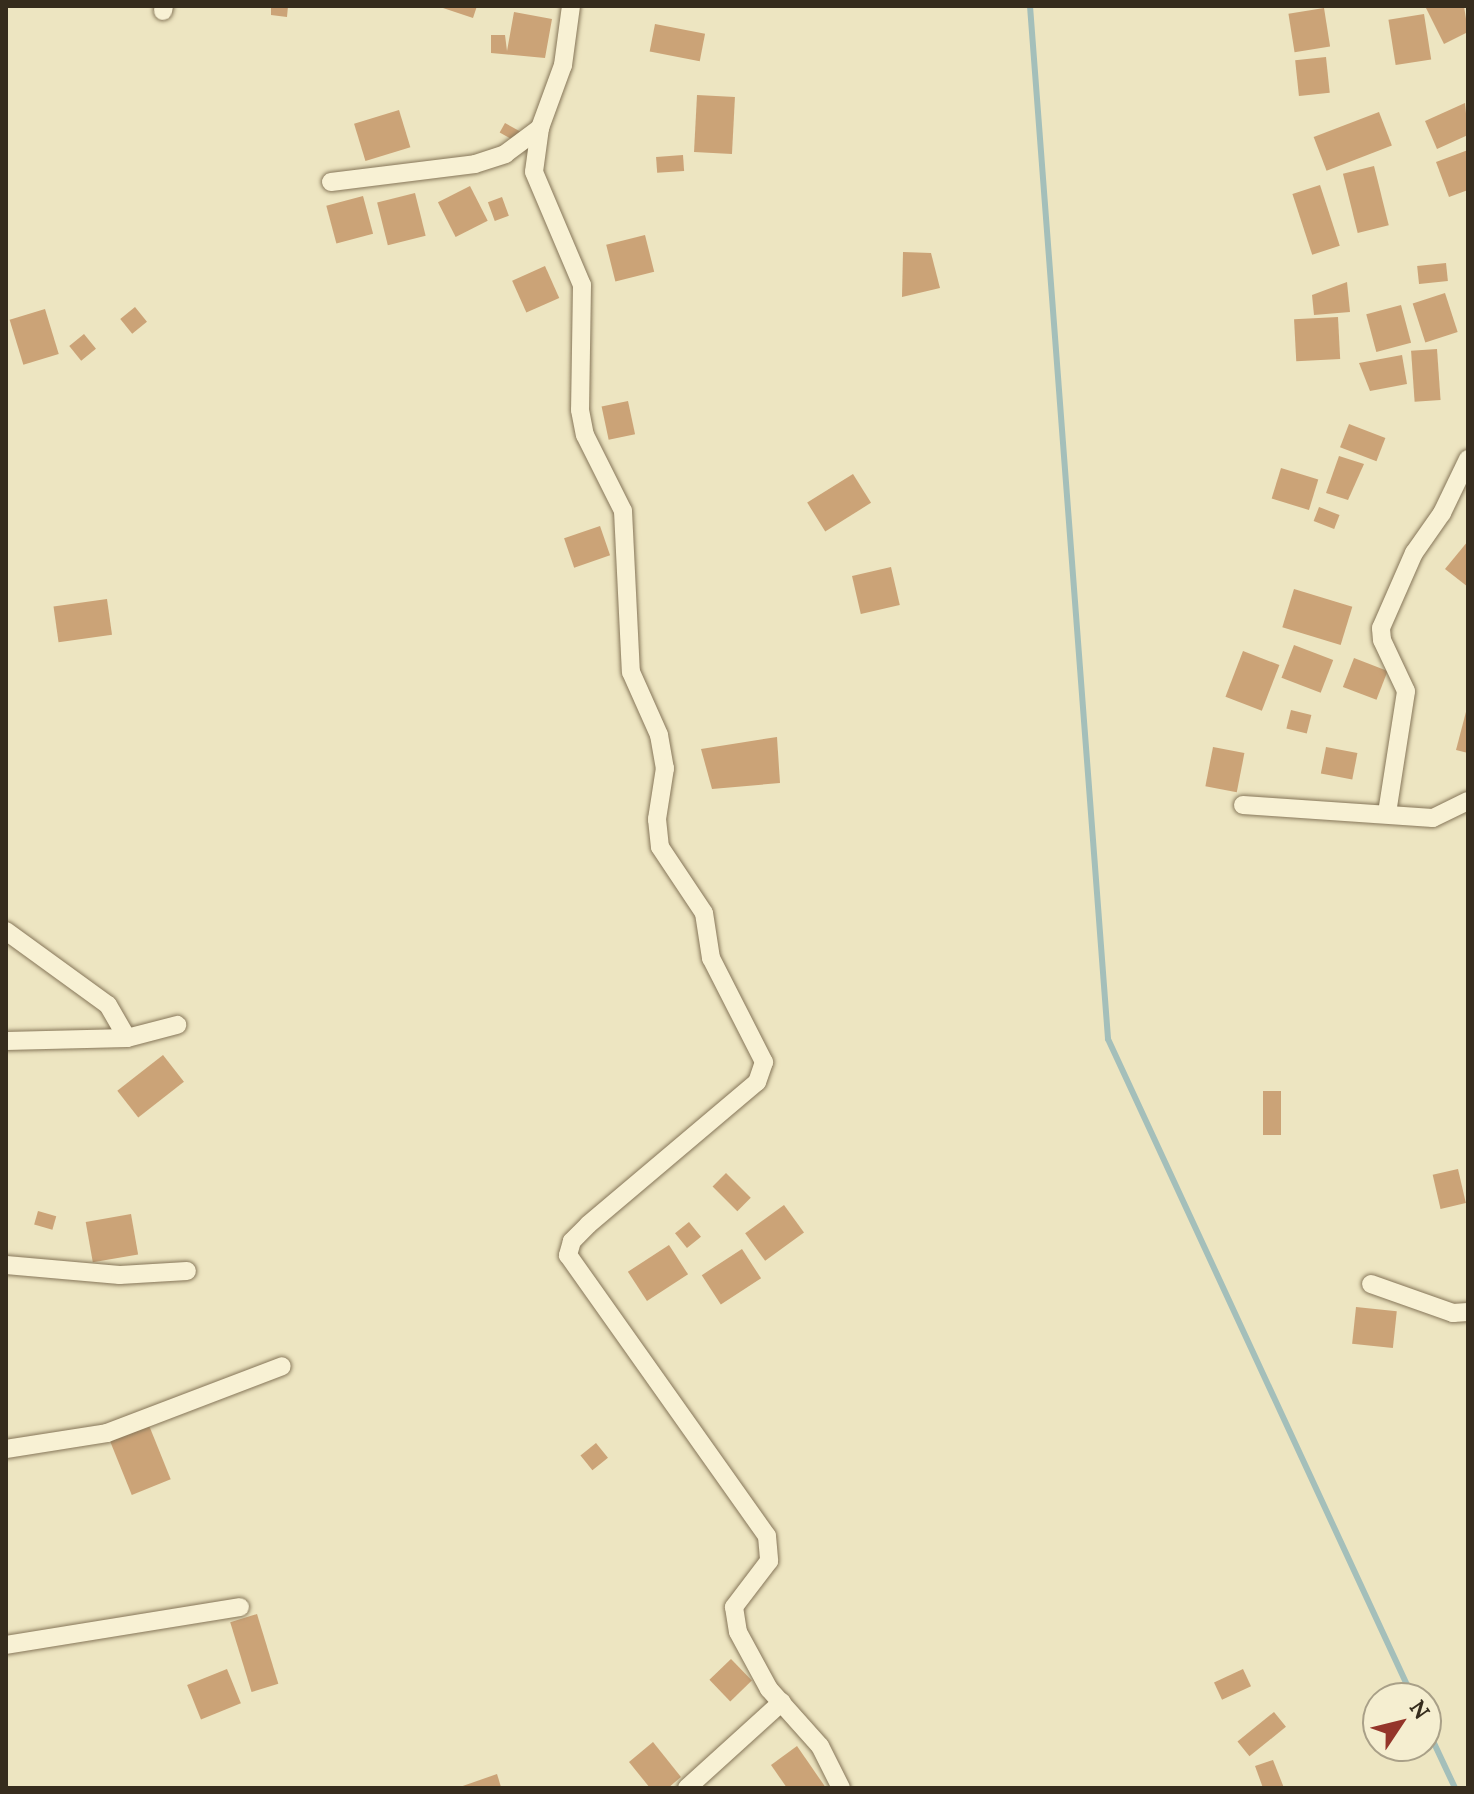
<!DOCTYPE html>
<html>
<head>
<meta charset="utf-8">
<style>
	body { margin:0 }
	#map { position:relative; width:1474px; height:1794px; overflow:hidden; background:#ede5c1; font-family:Lora,serif }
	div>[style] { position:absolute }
	.stream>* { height:6px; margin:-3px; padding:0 3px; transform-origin:3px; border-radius:3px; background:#a4bfba }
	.building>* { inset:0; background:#cba377; transform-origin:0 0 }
	.roads { filter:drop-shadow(0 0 2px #867659) drop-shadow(0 0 2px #867659) }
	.minor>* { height:18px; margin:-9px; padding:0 9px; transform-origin:9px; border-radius:9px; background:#f8f1d4 }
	span { translate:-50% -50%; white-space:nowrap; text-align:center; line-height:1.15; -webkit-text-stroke:6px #f5eed0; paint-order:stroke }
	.frame { position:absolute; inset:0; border:8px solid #362c1d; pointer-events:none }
	.north { position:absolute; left:1362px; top:1682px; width:80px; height:80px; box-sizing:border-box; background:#f5eed0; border:2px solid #a9a088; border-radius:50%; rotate:55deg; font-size:22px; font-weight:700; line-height:32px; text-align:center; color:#362c1d }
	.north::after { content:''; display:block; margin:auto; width:28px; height:36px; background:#94352a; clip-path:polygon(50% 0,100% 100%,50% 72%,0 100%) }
</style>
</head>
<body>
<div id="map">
	<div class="stream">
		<div style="left:1030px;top:6px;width:1036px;rotate:85.68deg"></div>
		<div style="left:1108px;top:1039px;width:726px;rotate:65.16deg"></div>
		<div style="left:1426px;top:1726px;width:68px;rotate:64.9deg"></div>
	</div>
	<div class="building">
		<div style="clip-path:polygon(271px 6px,288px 6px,287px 17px,271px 15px)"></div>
		<div style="clip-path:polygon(437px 6px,477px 6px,473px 18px)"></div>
		<div style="clip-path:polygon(1464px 6px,1468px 32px,1444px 44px,1426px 8px)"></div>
		<div style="left:1324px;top:8px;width:39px;height:36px;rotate:81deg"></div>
		<div style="clip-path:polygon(514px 12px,552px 19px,545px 58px,491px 53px,491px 35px,505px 35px,507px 51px)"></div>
		<div style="left:1424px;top:14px;width:46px;height:36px;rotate:81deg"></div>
		<div style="left:655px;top:24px;width:51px;height:28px;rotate:11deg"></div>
		<div style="left:1326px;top:57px;width:36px;height:31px;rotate:84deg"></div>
		<div style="left:697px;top:95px;width:38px;height:57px;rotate:3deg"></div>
		<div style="clip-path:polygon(1465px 103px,1468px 135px,1437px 149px,1425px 121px)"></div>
		<div style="left:399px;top:110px;width:39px;height:47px;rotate:73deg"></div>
		<div style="left:1379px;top:112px;width:36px;height:70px;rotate:69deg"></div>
		<div style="left:505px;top:123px;width:21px;height:11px;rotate:29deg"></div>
		<div style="clip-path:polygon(1468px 150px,1468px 190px,1449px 197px,1436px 162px)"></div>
		<div style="left:683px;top:155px;width:16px;height:27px;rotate:86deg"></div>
		<div style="left:1374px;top:166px;width:61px;height:32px;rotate:76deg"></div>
		<div style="left:1320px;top:185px;width:64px;height:29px;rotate:72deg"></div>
		<div style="left:470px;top:186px;width:39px;height:36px;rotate:63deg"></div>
		<div style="left:415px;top:193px;width:44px;height:39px;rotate:76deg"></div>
		<div style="left:363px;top:196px;width:39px;height:38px;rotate:75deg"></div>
		<div style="left:502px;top:197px;width:20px;height:15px;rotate:70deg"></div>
		<div style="left:645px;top:235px;width:38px;height:40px;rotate:76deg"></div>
		<div style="clip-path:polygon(903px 252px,931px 253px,940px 288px,902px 297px)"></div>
		<div style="left:1446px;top:263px;width:18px;height:29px;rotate:84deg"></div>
		<div style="left:545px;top:266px;width:35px;height:36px;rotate:66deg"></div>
		<div style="clip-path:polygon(1347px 282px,1350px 312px,1314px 315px,1312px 295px)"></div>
		<div style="left:1445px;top:293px;width:41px;height:34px;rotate:72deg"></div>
		<div style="left:1401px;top:305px;width:39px;height:36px;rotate:75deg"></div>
		<div style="left:135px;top:307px;width:19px;height:19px;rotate:51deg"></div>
		<div style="left:45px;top:309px;width:47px;height:37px;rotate:73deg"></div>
		<div style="left:1338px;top:317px;width:42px;height:44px;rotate:87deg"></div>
		<div style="left:84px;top:334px;width:19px;height:19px;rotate:51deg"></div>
		<div style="left:1437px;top:349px;width:51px;height:26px;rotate:86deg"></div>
		<div style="clip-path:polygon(1402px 355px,1407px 384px,1370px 391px,1359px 363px)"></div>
		<div style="left:628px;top:401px;width:34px;height:27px;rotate:78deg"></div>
		<div style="left:1349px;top:424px;width:39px;height:25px;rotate:21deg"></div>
		<div style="clip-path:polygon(1339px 456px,1364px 464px,1348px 500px,1326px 493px)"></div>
		<div style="left:1281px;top:468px;width:39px;height:32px;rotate:17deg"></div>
		<div style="left:853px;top:474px;width:34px;height:54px;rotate:58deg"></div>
		<div style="left:1319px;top:507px;width:22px;height:15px;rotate:21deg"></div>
		<div style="left:600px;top:526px;width:31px;height:38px;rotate:71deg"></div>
		<div style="clip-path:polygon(1468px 541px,1468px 587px,1445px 569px)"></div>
		<div style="left:891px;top:567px;width:39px;height:40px;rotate:77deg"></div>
		<div style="left:1294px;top:589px;width:61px;height:40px;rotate:17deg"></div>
		<div style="left:107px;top:599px;width:36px;height:54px;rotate:82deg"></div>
		<div style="left:1294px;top:645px;width:42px;height:35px;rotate:21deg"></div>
		<div style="left:1243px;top:651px;width:39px;height:49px;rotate:21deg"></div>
		<div style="left:1354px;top:658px;width:36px;height:31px;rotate:21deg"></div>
		<div style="clip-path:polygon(1467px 708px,1468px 709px,1468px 753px,1456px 750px)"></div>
		<div style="left:1291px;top:710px;width:21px;height:19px;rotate:14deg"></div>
		<div style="clip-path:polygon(777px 737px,780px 783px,712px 789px,701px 749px)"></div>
		<div style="left:1213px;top:747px;width:32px;height:40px;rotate:11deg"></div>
		<div style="left:1326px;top:747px;width:32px;height:27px;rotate:11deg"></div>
		<div style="left:163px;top:1055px;width:34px;height:58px;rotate:52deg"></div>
		<div style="left:1263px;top:1091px;width:18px;height:44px"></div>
		<div style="left:1458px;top:1169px;width:35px;height:26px;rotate:77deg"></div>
		<div style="left:726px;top:1173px;width:35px;height:19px;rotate:45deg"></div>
		<div style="left:784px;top:1205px;width:34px;height:48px;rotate:54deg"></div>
		<div style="left:38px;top:1211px;width:19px;height:14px;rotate:16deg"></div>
		<div style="left:131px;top:1214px;width:41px;height:46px;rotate:80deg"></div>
		<div style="left:689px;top:1222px;width:19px;height:18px;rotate:51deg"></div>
		<div style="left:669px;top:1245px;width:35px;height:49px;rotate:57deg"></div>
		<div style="left:742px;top:1249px;width:35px;height:48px;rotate:57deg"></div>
		<div style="left:1356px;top:1307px;width:41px;height:37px;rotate:6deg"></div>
		<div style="left:146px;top:1418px;width:66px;height:42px;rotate:68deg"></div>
		<div style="left:596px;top:1443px;width:19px;height:20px;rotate:51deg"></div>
		<div style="left:257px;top:1614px;width:73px;height:28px;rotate:73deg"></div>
		<div style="left:731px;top:1659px;width:30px;height:30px;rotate:46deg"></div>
		<div style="left:227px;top:1669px;width:37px;height:43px;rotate:68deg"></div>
		<div style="left:1243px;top:1669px;width:19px;height:32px;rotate:65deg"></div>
		<div style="left:1274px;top:1712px;width:19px;height:47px;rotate:51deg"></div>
		<div style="clip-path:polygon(653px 1742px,681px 1777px,668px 1788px,650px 1788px,629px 1762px)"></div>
		<div style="clip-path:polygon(797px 1746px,826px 1788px,787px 1788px,771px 1765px)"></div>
		<div style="clip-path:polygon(1273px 1760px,1284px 1788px,1263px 1788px,1255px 1766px)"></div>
		<div style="clip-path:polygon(497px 1774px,501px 1787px,457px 1788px)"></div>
	</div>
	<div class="roads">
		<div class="minor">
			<div style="left:571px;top:6px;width:60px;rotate:97.7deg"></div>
			<div style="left:563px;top:65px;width:67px;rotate:110.1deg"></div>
			<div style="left:540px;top:128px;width:44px;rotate:97.8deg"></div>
			<div style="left:534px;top:172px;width:123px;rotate:67deg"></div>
			<div style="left:582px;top:285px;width:125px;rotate:90.9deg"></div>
			<div style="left:580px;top:410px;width:25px;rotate:79deg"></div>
			<div style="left:585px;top:435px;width:85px;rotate:63.4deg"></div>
			<div style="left:623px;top:511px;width:161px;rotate:87.2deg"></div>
			<div style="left:631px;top:672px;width:69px;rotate:66deg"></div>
			<div style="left:659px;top:735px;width:34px;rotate:80deg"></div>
			<div style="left:665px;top:768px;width:52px;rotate:98.9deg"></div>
			<div style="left:657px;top:819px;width:28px;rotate:84deg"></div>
			<div style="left:660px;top:847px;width:79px;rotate:56.3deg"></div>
			<div style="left:704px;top:913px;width:46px;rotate:81.2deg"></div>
			<div style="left:711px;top:958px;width:117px;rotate:63deg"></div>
			<div style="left:764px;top:1062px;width:21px;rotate:109deg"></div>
			<div style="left:757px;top:1082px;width:221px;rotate:139.8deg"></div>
			<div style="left:588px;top:1225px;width:23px;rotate:135deg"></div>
			<div style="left:572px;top:1241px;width:15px;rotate:106deg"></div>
			<div style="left:568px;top:1255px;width:344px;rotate:54.7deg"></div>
			<div style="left:767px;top:1536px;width:25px;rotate:85deg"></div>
			<div style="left:769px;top:1561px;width:58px;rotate:127.3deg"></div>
			<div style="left:734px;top:1607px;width:25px;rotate:81deg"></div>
			<div style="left:738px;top:1632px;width:65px;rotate:61.5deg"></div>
			<div style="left:769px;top:1689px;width:76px;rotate:48.2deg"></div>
			<div style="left:820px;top:1746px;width:47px;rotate:63.4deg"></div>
			<div style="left:163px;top:11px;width:5px;rotate:-79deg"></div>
			<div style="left:331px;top:182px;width:145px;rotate:-7.1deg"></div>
			<div style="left:475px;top:164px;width:32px;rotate:-18deg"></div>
			<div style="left:505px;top:154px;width:44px;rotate:-36.6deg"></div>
			<div style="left:1243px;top:805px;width:190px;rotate:3.9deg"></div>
			<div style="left:1433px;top:818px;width:39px;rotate:-26deg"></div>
			<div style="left:1387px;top:813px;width:123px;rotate:-81.1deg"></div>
			<div style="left:1406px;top:691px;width:56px;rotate:-115.2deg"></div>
			<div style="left:1382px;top:640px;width:12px;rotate:-95deg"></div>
			<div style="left:1381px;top:628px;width:82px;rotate:-66.3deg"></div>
			<div style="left:1414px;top:553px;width:49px;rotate:-55deg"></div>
			<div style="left:1442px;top:513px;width:60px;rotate:-64.3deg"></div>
			<div style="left:6px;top:931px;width:126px;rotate:36deg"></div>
			<div style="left:108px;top:1005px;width:38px;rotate:60deg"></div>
			<div style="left:6px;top:1041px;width:121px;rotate:-1.4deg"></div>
			<div style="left:127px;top:1038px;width:52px;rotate:-14.6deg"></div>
			<div style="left:6px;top:1265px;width:114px;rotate:5deg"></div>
			<div style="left:120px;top:1275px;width:67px;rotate:-3.4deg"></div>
			<div style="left:1371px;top:1284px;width:87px;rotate:19.5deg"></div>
			<div style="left:1453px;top:1313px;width:15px;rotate:-4deg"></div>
			<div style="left:6px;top:1449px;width:102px;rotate:-9deg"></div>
			<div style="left:107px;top:1433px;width:187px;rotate:-20.9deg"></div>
			<div style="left:6px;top:1645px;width:237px;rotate:-9.2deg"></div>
			<div style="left:687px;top:1788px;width:128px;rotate:-42.2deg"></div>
		</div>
	</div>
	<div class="frame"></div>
	<div class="north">N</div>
</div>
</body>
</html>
